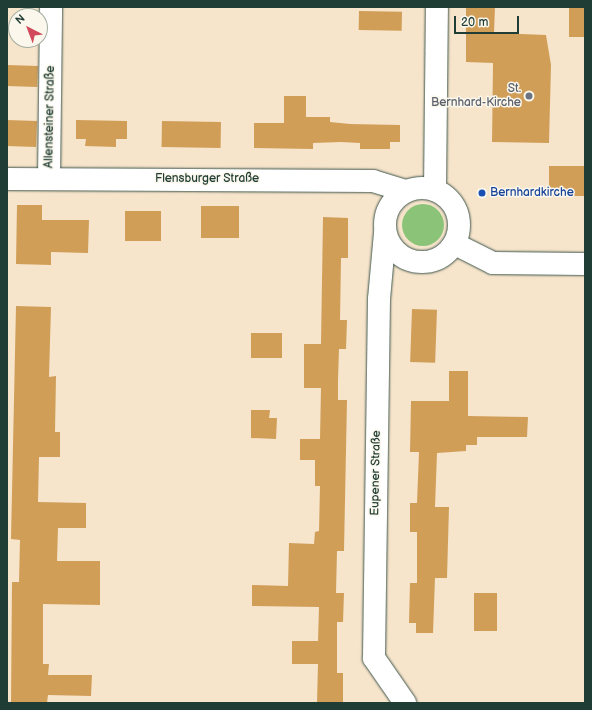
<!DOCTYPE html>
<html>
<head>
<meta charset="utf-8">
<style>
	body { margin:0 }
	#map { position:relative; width:592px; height:710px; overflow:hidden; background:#f6e4cb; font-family:"Balsamiq Sans",sans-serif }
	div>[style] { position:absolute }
	.green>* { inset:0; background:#8bc478 }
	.round { border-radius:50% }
	.building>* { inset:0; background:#d19e58; transform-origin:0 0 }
	.roads { filter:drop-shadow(0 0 1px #3f564b) drop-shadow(0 0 1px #3f564b) }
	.street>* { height:22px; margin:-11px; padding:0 11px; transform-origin:11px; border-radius:11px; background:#fff }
	.street>.ring { margin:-11px; padding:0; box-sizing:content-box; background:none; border:22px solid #fff; border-radius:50% }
	.dots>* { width:11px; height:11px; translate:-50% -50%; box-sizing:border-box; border:2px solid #fbf7ec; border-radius:50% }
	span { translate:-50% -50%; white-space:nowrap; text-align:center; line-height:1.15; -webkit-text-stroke:3px #fbf7ec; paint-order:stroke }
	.worship-label { font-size:12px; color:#5b616d }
	.right { translate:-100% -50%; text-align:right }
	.street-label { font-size:12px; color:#1f3d34 }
	.transit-label { font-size:12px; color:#164399 }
	.left { translate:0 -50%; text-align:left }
	.frame { position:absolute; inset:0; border:8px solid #1f3d34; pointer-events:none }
	.north { position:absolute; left:8px; top:8px; width:40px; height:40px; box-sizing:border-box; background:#fbf7ec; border:1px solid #a3ada2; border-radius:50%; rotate:318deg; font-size:11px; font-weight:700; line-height:16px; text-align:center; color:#1f3d34 }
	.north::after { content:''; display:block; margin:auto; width:14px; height:18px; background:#d1495b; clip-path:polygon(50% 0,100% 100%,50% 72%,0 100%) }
	.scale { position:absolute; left:454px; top:16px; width:65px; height:18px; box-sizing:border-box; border:2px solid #1f3d34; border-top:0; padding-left:5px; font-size:12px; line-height:14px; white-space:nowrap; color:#1f3d34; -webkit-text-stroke:3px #fbf7ec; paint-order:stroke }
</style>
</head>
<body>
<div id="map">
	<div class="green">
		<div class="round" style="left:402px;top:204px;width:42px;height:42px"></div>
	</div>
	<div class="building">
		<div style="clip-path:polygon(466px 7px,495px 7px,494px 33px,546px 35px,551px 65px,549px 143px,492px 142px,493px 63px,466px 62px)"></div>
		<div style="left:569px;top:7px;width:16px;height:30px"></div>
		<div style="left:359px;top:11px;width:43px;height:19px;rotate:1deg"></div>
		<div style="left:7px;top:65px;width:31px;height:21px;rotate:2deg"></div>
		<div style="clip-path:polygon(284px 96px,306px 96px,306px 117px,330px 117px,330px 122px,350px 124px,400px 125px,400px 142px,390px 142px,390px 149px,360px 149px,360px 143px,341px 142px,313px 143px,313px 149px,254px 148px,254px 123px,284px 123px)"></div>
		<div style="left:7px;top:120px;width:30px;height:26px;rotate:2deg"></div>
		<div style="clip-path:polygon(76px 120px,127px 121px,127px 139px,116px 139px,116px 147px,85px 146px,86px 139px,76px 139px)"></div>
		<div style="left:162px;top:121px;width:59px;height:26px;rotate:1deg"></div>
		<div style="left:549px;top:166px;width:36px;height:30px"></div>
		<div style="clip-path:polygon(17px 205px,42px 205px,42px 220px,89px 220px,88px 253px,51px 252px,51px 265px,16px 264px)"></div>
		<div style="left:201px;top:206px;width:38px;height:32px"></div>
		<div style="left:125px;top:211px;width:36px;height:30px"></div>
		<div style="clip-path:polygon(323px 217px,348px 218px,348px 258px,341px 258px,340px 320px,347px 320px,346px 349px,339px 349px,338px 380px,338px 400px,347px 400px,344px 551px,337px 551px,336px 593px,344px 593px,343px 622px,337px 622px,337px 673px,343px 673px,343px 703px,317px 703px,318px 664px,292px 664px,292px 641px,318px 641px,319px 607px,252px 606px,252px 585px,288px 586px,289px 543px,314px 544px,315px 532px,319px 531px,320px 486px,315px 486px,315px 460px,300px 460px,300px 439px,320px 439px,321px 388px,304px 388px,304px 344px,321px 344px)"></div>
		<div style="clip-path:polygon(16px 306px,51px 307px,49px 377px,56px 376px,55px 432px,60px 432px,60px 457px,39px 457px,38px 502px,86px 503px,86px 528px,58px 528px,57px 561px,100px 561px,100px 605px,43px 604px,43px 664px,49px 664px,48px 675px,92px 675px,91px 696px,48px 695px,47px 703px,11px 703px,12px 582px,19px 582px,20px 540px,11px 539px)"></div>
		<div style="left:412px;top:309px;width:25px;height:53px;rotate:2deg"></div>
		<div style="left:251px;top:333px;width:31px;height:25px"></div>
		<div style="clip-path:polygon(449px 371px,468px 371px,468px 416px,528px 417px,527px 437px,477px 437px,477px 445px,466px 445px,466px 451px,437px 453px,435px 507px,449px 507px,447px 578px,435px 578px,433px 633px,416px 633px,416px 623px,409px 623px,410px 583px,417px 583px,417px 532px,410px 532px,410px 503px,417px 503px,419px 452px,410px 452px,411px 401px,449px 401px)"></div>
		<div style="clip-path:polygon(251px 410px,270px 410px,269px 418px,277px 418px,276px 439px,251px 438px)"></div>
		<div style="left:474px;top:593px;width:23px;height:38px"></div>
	</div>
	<div class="roads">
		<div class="street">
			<div style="left:49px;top:178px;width:171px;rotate:-89.3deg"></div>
			<div style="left:7px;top:179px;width:366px;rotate:0.3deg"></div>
			<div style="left:373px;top:181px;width:34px;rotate:17deg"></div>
			<div class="ring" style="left:385px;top:188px;width:52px;height:52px"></div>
			<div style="left:435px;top:190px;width:183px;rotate:-89.4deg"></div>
			<div style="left:385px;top:233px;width:66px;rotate:95.2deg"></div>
			<div style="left:379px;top:299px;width:359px;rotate:90.8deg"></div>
			<div style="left:374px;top:658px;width:55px;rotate:55.4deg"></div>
			<div style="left:455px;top:244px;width:42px;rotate:26.6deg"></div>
			<div style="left:493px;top:263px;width:92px;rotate:0.6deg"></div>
		</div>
	</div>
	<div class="dots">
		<div style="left:529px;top:96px;background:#6b7280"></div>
		<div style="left:482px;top:193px;background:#1a4fb4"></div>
	</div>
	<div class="worship-label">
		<span class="right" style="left:521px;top:96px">St.<br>Bernhard-Kirche</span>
	</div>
	<div class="street-label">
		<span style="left:50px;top:117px;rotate:-89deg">Allensteiner Straße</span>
		<span style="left:207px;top:179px">Flensburger Straße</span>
		<span style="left:376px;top:473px;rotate:-89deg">Eupener Straße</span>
	</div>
	<div class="transit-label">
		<span class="left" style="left:490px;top:193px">Bernhardkirche</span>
	</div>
	<div class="frame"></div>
	<div class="north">N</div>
	<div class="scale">20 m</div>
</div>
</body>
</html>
